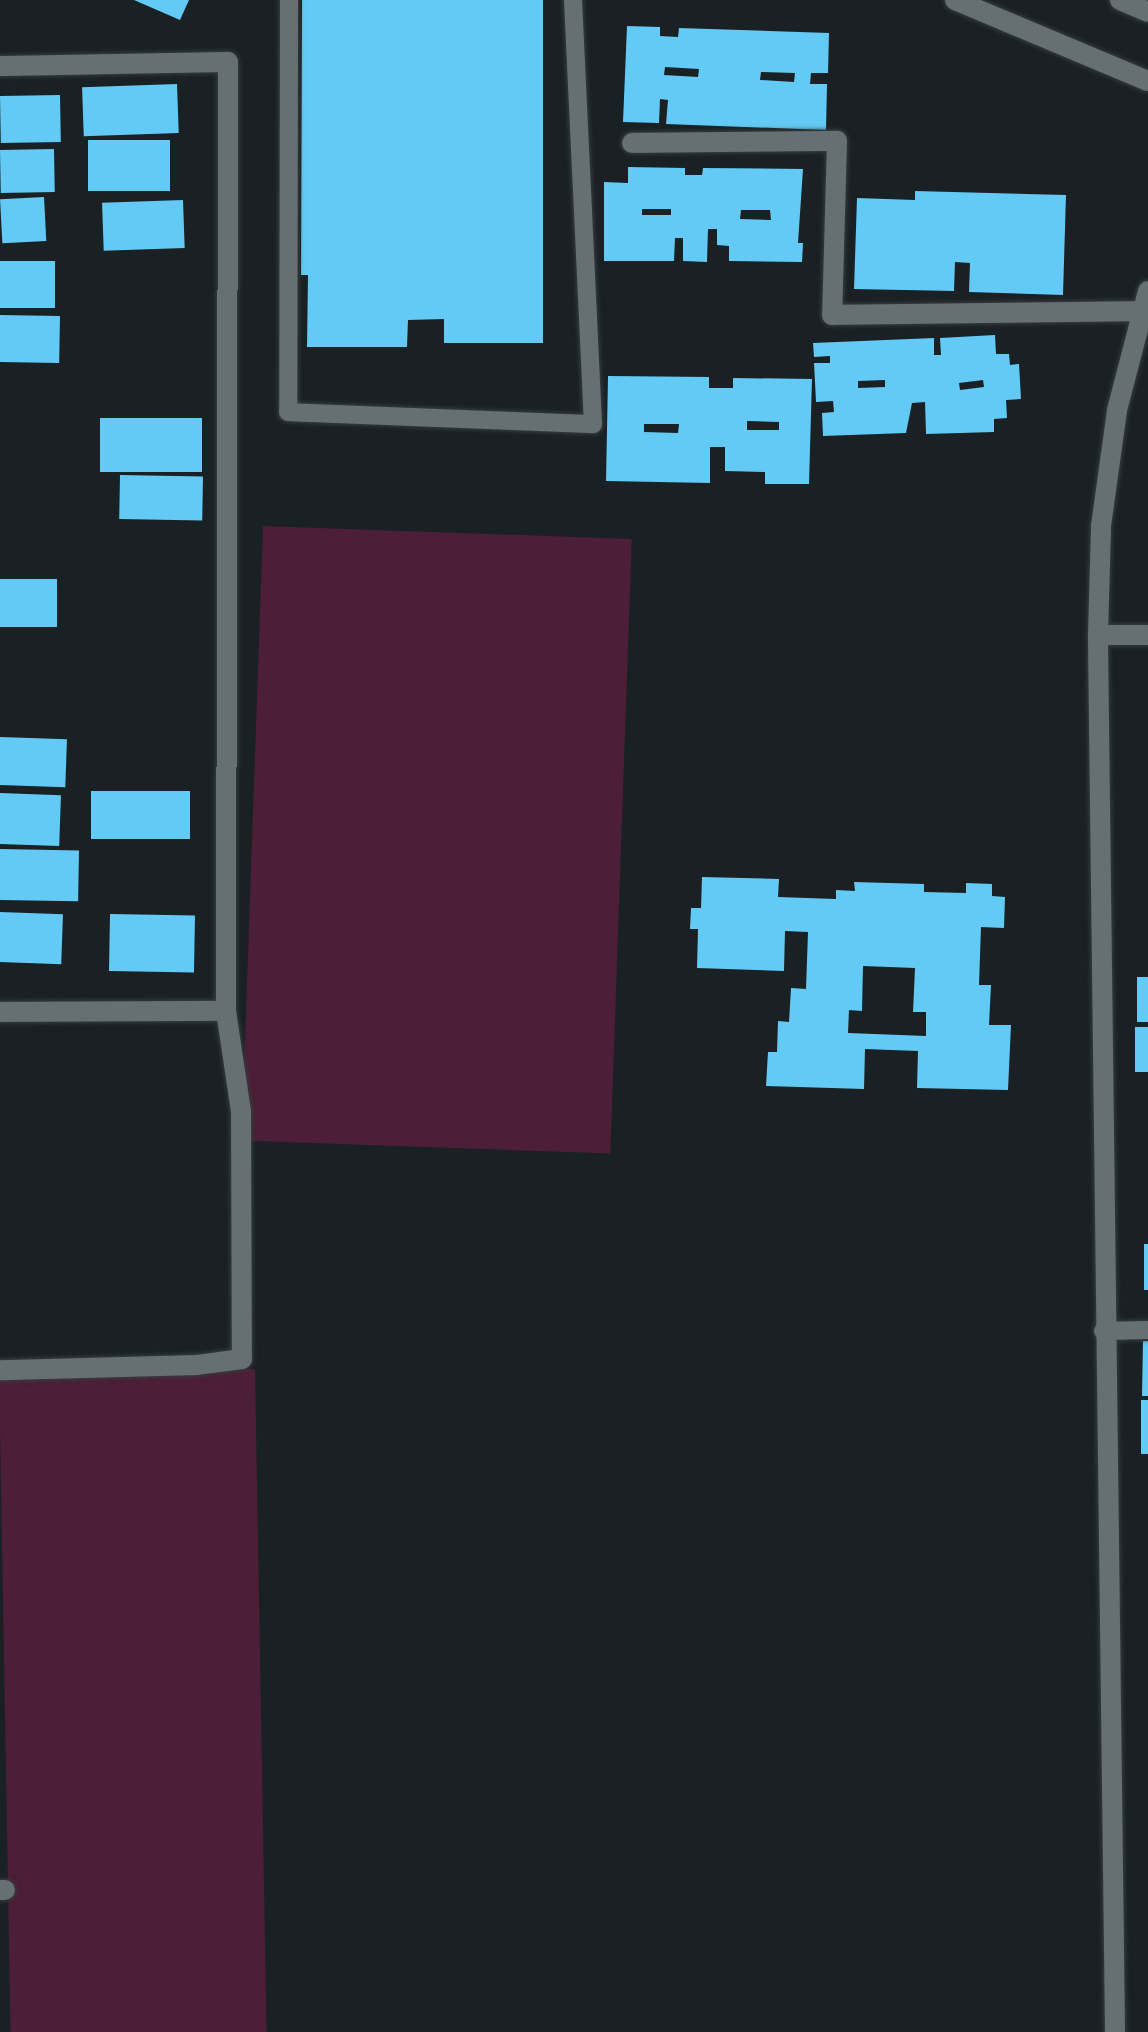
<!DOCTYPE html>
<html>
<head>
<meta charset="utf-8">
<style>
	body { margin:0 }
	#map { position:relative; width:1148px; height:2032px; overflow:hidden; background:#1a2124; font-family:Arial,sans-serif }
	div>[style] { position:absolute }
	.green>* { inset:0; background:#4c1e37; transform-origin:0 0 }
	.building>* { inset:0; background:#62caf4; transform-origin:0 0 }
	.roads { filter:drop-shadow(0 0 2px #363c3e) drop-shadow(0 0 2px #363c3e) }
	.lane>* { height:18px; margin:-9px; padding:0 9px; transform-origin:9px; border-radius:9px; background:#666f73 }
	.street>* { height:20px; margin:-10px; padding:0 10px; transform-origin:10px; border-radius:10px; background:#666f73 }
	.secondary>* { height:20px; margin:-10px; padding:0 10px; transform-origin:10px; border-radius:10px; background:#666f73 }
	span { translate:-50% -50%; white-space:nowrap; text-align:center; line-height:1.15; -webkit-text-stroke:8px #11181b; paint-order:stroke }
</style>
</head>
<body>
<div id="map">
	<div class="green">
		<div style="left:263px;top:526px;width:369px;height:615px;rotate:2deg"></div>
		<div style="left:255px;top:1369px;width:663px;height:256px;rotate:89deg"></div>
	</div>
	<div class="building">
		<div style="clip-path:polygon(134px 0,189px 0,180px 20px)"></div>
		<div style="clip-path:polygon(302px 0,543px 0,543px 343px,444px 343px,444px 319px,408px 320px,407px 347px,307px 347px,308px 275px,301px 275px)"></div>
		<div style="clip-path:polygon(evenodd,627px 26px,660px 27px,660px 36px,678px 37px,679px 28px,829px 33px,828px 73px,811px 73px,810px 84px,827px 84px,826px 130px,666px 124px,668px 100px,660px 99px,659px 123px,623px 122px,627px 26px,665px 67px,699px 69px,698px 77px,664px 75px,665px 67px,627px 26px,761px 72px,795px 73px,794px 82px,760px 80px,761px 72px)"></div>
		<div style="left:177px;top:84px;width:49px;height:95px;rotate:88deg"></div>
		<div style="left:60px;top:95px;width:47px;height:60px;rotate:89deg"></div>
		<div style="left:88px;top:140px;width:82px;height:51px"></div>
		<div style="left:54px;top:149px;width:43px;height:54px;rotate:89deg"></div>
		<div style="clip-path:polygon(evenodd,628px 167px,685px 168px,685px 175px,702px 175px,703px 168px,803px 169px,798px 243px,803px 243px,802px 262px,729px 261px,729px 246px,717px 245px,717px 229px,708px 229px,707px 262px,683px 261px,683px 238px,675px 238px,674px 261px,604px 261px,604px 182px,628px 183px,628px 167px,642px 209px,671px 209px,671px 215px,642px 215px,642px 209px,628px 167px,741px 210px,770px 210px,771px 220px,740px 219px,741px 210px)"></div>
		<div style="clip-path:polygon(915px 191px,1066px 195px,1063px 295px,969px 292px,970px 263px,955px 262px,954px 291px,854px 289px,857px 198px,915px 200px)"></div>
		<div style="left:44px;top:197px;width:44px;height:44px;rotate:87deg"></div>
		<div style="left:183px;top:200px;width:48px;height:81px;rotate:88deg"></div>
		<div style="left:0;top:261px;width:55px;height:47px"></div>
		<div style="left:0;top:315px;width:60px;height:47px;rotate:1deg"></div>
		<div style="clip-path:polygon(evenodd,995px 335px,996px 354px,1009px 354px,1010px 365px,1019px 364px,1021px 399px,1006px 400px,1007px 418px,994px 419px,994px 432px,926px 434px,925px 402px,912px 403px,906px 433px,823px 436px,822px 413px,834px 412px,833px 401px,816px 402px,814px 363px,830px 363px,830px 356px,814px 357px,813px 343px,934px 338px,934px 355px,941px 355px,940px 338px,995px 335px,885px 380px,885px 387px,858px 388px,858px 381px,885px 380px,995px 335px,983px 380px,984px 387px,960px 390px,959px 383px,983px 380px)"></div>
		<div style="clip-path:polygon(evenodd,608px 376px,709px 377px,709px 388px,733px 388px,733px 378px,812px 379px,809px 484px,765px 484px,765px 472px,725px 471px,725px 447px,710px 447px,710px 483px,606px 481px,608px 376px,747px 421px,779px 422px,779px 430px,747px 430px,747px 421px,608px 376px,644px 424px,679px 424px,678px 433px,644px 432px,644px 424px)"></div>
		<div style="left:202px;top:418px;width:54px;height:102px;rotate:90deg"></div>
		<div style="left:120px;top:475px;width:83px;height:44px;rotate:1deg"></div>
		<div style="left:0;top:579px;width:57px;height:48px"></div>
		<div style="left:0;top:737px;width:67px;height:48px;rotate:2deg"></div>
		<div style="left:91px;top:791px;width:99px;height:48px"></div>
		<div style="left:0;top:793px;width:61px;height:51px;rotate:2deg"></div>
		<div style="left:0;top:849px;width:79px;height:51px;rotate:1deg"></div>
		<div style="clip-path:polygon(evenodd,702px 877px,779px 879px,778px 897px,836px 899px,836px 890px,855px 891px,854px 882px,924px 884px,924px 892px,966px 893px,966px 883px,992px 884px,992px 896px,1005px 897px,1004px 928px,981px 927px,979px 985px,991px 985px,989px 1025px,1011px 1025px,1008px 1090px,917px 1088px,918px 1051px,865px 1049px,864px 1089px,766px 1086px,768px 1052px,777px 1052px,778px 1021px,789px 1022px,791px 988px,806px 989px,808px 932px,785px 931px,784px 971px,697px 968px,698px 929px,690px 929px,691px 908px,701px 908px,702px 877px,863px 966px,915px 968px,913px 1012px,926px 1012px,926px 1036px,848px 1033px,849px 1010px,862px 1011px,863px 966px)"></div>
		<div style="left:0;top:912px;width:63px;height:50px;rotate:2deg"></div>
		<div style="left:110px;top:914px;width:85px;height:57px;rotate:1deg"></div>
		<div style="left:1148px;top:977px;width:45px;height:11px;rotate:90deg"></div>
		<div style="left:1148px;top:1027px;width:45px;height:13px;rotate:90deg"></div>
		<div style="left:1144px;top:1244px;width:4px;height:46px"></div>
		<div style="clip-path:polygon(1143px 1341px,1148px 1341px,1148px 1396px,1142px 1396px)"></div>
		<div style="left:1141px;top:1400px;width:7px;height:54px"></div>
	</div>
	<div class="roads">
		<div class="lane">
			<div style="left:289px;top:0;width:412px;rotate:90.1deg"></div>
			<div style="left:288px;top:412px;width:305px;rotate:2.3deg"></div>
			<div style="left:593px;top:424px;width:424px;rotate:-92.7deg"></div>
			<div style="left:1103px;top:1331px;width:45px;rotate:-1.3deg"></div>
		</div>
		<div class="street">
			<div style="left:0;top:66px;width:228px;rotate:-1deg"></div>
			<div style="left:228px;top:62px;width:949px;rotate:90.12deg"></div>
			<div style="left:226px;top:1011px;width:101px;rotate:81.5deg"></div>
			<div style="left:241px;top:1111px;width:248px;rotate:89.8deg"></div>
			<div style="left:242px;top:1359px;width:45px;rotate:172.4deg"></div>
			<div style="left:197px;top:1365px;width:197px;rotate:178.5deg"></div>
			<div style="left:632px;top:143px;width:205px;rotate:-0.6deg"></div>
			<div style="left:837px;top:141px;width:174px;rotate:91.6deg"></div>
			<div style="left:832px;top:315px;width:309px;rotate:-0.7deg"></div>
			<div style="left:1098px;top:635px;width:50px"></div>
			<div style="left:0;top:1012px;width:226px;rotate:-0.3deg"></div>
			<div style="left:0;top:1890px;width:5px"></div>
		</div>
		<div class="secondary">
			<div style="left:955px;top:0;width:209px;rotate:22.8deg"></div>
			<div style="left:1120px;top:0;width:30px;rotate:23deg"></div>
			<div style="left:1115px;top:2032px;width:1397px;rotate:-90.7deg"></div>
			<div style="left:1098px;top:635px;width:109px;rotate:-88.4deg"></div>
			<div style="left:1101px;top:526px;width:117px;rotate:-82.1deg"></div>
			<div style="left:1117px;top:410px;width:123px;rotate:-75.4deg"></div>
		</div>
	</div>
</div>
</body>
</html>
